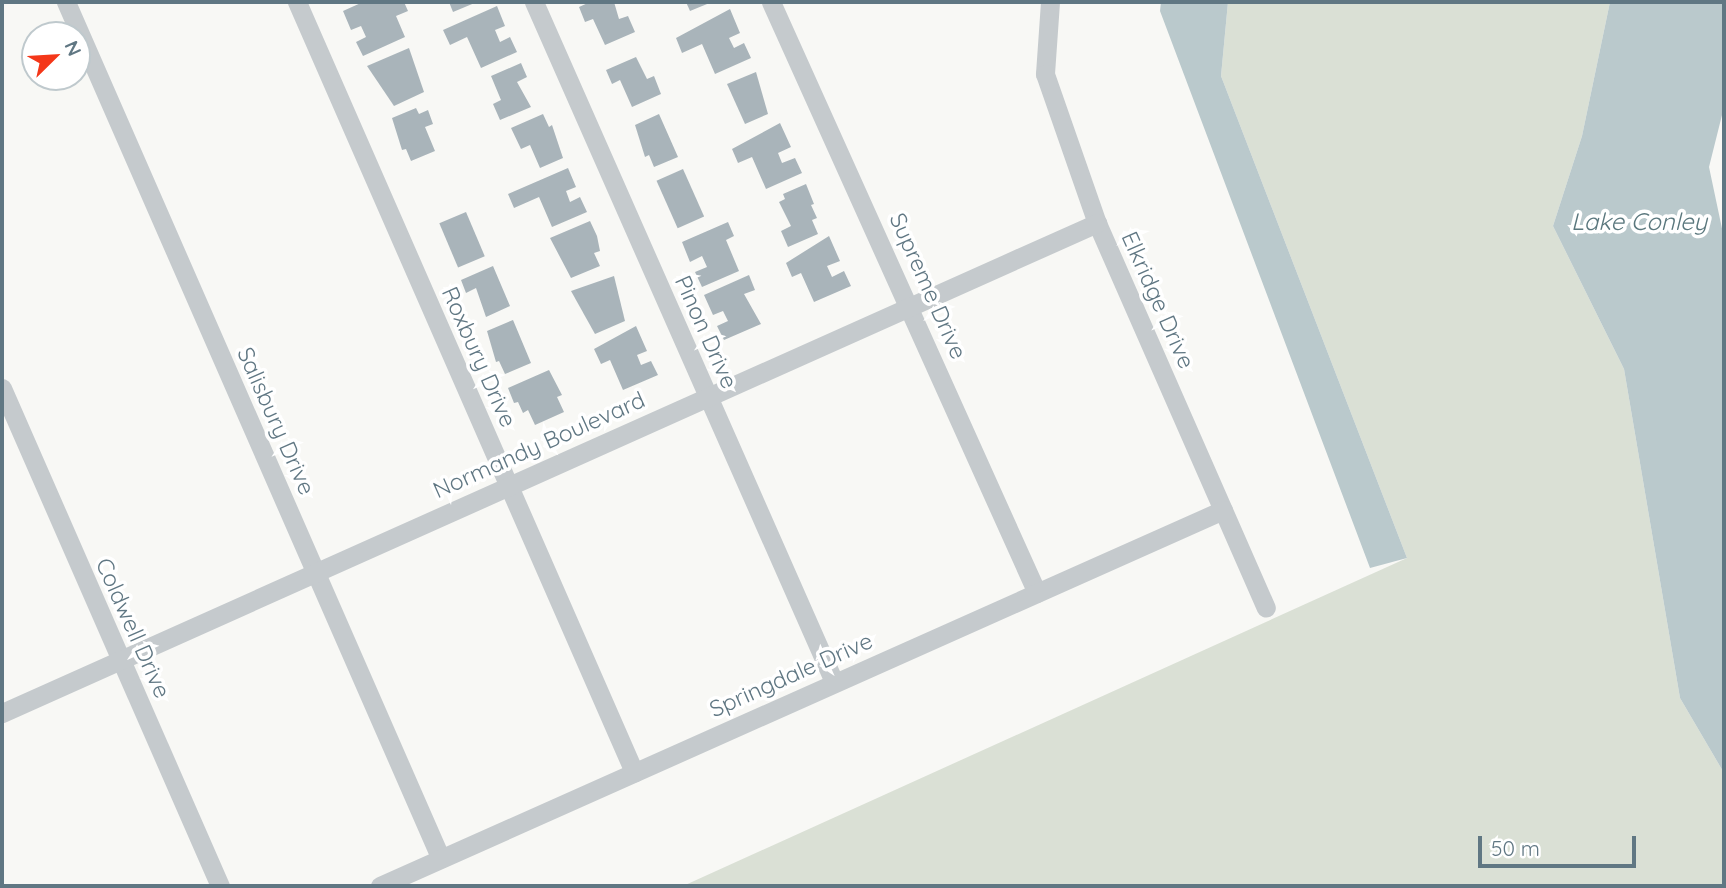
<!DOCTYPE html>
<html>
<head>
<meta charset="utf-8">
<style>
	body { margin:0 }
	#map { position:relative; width:1726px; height:888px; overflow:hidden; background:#f8f8f5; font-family:Quicksand,sans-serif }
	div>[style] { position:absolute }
	.green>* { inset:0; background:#dae0d5 }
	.water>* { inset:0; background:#bac9cc }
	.building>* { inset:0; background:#a9b4ba; transform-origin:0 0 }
	.street>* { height:19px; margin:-9.5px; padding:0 9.5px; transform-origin:9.5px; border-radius:9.5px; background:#c5cacd }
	span { translate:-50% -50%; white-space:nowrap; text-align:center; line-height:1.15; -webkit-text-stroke:7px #fff; paint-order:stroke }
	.street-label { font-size:23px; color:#607783 }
	.water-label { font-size:24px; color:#5a777d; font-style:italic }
	.frame { position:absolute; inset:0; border:4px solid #607783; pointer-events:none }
	.north { position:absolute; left:21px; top:21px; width:70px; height:70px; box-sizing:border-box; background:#fff; border:2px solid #bfc9cd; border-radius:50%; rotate:66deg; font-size:19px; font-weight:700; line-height:28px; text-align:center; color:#607783 }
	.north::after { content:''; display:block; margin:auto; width:24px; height:32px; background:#f43719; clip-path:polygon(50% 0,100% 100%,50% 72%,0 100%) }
	.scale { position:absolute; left:1478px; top:836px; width:158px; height:32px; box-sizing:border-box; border:4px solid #607783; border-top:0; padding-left:9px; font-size:21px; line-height:24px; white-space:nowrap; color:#607783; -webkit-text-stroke:5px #fff; paint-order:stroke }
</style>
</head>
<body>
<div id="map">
	<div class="green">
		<div style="clip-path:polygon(1228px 2px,1610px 2px,1582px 136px,1553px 226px,1624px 369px,1680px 698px,1724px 773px,1724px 886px,683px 886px,1407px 558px,1221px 76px)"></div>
	</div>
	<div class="water">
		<div style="clip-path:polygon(1161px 2px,1228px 2px,1221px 76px,1407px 558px,1370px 568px,1160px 11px)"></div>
		<div style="clip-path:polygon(1610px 2px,1724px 2px,1724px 107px,1709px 167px,1724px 238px,1724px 773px,1680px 698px,1624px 369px,1553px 226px,1582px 136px)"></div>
	</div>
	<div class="building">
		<div style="clip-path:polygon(363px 2px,404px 2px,408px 11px,396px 16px,405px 37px,363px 56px,356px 42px,366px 37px,361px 26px,351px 30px,343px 11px)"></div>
		<div style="clip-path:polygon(449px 2px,477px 2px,453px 12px)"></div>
		<div style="clip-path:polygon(590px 2px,614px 2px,619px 19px,628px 16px,635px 32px,605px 45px,593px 19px,585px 22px,579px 7px)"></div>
		<div style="clip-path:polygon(686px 2px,712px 2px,690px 11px)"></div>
		<div style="clip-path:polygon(497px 6px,505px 26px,495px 30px,500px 42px,510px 37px,517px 52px,481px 68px,467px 37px,450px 45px,443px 30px)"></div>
		<div style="clip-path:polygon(730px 9px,740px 33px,729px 38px,734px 48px,744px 43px,751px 58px,715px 74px,702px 44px,682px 53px,676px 38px)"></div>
		<div style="clip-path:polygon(409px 48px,424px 92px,394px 106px,367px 66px)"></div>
		<div style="clip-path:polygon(636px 57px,647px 79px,654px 76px,661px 94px,632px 107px,620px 80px,612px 84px,606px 70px)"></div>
		<div style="clip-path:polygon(521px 63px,527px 77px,517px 82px,531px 107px,500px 120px,493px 104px,501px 100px,491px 76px)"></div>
		<div style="clip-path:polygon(756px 72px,768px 114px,745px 124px,727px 84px)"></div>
		<div style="clip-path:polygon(416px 108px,419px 114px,428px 110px,433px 124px,425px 127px,435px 151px,411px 161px,406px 149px,402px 150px,392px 118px)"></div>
		<div style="clip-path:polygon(543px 114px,549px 127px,552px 125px,563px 158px,540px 168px,530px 145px,521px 149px,511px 128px)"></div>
		<div style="clip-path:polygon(659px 114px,678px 157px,654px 167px,649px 155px,645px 157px,635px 125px)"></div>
		<div style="clip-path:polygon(780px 123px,791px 147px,778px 153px,782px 163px,795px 158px,802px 173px,766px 189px,752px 157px,738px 163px,732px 149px)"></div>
		<div style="clip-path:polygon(568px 168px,576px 187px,566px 191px,570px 202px,580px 197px,587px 212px,552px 227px,539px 197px,514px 208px,508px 194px)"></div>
		<div style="left:683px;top:169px;width:52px;height:29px;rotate:66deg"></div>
		<div style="clip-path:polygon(806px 184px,814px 204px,811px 205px,817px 218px,812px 220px,818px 234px,788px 247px,781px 231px,791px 226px,779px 202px,785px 199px,783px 194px)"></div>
		<div style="left:466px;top:212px;width:48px;height:29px;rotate:67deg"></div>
		<div style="clip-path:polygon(590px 221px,597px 236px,600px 251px,594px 253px,600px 266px,571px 278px,550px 238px)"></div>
		<div style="clip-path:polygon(728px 222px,734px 236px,726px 240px,739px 271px,702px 287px,695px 272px,707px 267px,702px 256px,690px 262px,682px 242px)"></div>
		<div style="clip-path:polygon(829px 236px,840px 261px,827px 266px,832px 277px,844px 271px,851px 286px,814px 302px,801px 273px,792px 277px,786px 263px)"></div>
		<div style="clip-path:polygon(493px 266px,510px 306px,486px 317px,476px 288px,466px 293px,461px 280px)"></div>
		<div style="clip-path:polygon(749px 275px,755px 290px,744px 294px,761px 324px,724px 340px,717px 326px,728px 321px,723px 311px,713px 315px,704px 295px)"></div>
		<div style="clip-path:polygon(614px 276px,625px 321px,595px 334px,571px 291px)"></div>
		<div style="clip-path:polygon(513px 320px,531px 363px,505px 374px,499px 361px,496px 362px,487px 331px)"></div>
		<div style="clip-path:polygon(636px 326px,647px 351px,637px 355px,641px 365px,651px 361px,658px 375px,623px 390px,610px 360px,601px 364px,594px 349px)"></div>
		<div style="clip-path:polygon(549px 370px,562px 395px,557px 397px,564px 412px,535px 425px,528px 410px,523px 413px,518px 402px,514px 403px,508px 388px)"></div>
	</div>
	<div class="street">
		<div style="left:66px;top:2px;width:935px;rotate:66.37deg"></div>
		<div style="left:297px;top:2px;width:841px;rotate:66.36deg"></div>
		<div style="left:534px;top:2px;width:743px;rotate:66.19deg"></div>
		<div style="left:771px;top:2px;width:648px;rotate:65.77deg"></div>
		<div style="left:1050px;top:2px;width:72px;rotate:94deg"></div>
		<div style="left:1045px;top:74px;width:158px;rotate:70.8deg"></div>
		<div style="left:1097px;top:223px;width:420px;rotate:66.3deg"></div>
		<div style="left:2px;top:388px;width:544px;rotate:66.36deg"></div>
		<div style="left:2px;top:713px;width:1200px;rotate:-24.11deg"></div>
		<div style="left:380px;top:886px;width:923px;rotate:-24.04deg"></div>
	</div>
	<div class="street-label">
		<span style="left:928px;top:286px;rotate:66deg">Supreme Drive</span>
		<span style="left:1158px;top:300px;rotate:66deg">Elkridge Drive</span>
		<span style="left:706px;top:332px;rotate:66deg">Pinon Drive</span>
		<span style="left:479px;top:357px;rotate:66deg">Roxbury Drive</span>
		<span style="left:276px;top:421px;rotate:66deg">Salisbury Drive</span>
		<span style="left:539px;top:445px;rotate:-24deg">Normandy Boulevard</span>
		<span style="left:133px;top:628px;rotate:66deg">Coldwell Drive</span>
		<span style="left:791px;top:675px;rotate:-24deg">Springdale Drive</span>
	</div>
	<div class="water-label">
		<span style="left:1639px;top:222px">Lake Conley</span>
	</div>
	<div class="frame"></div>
	<div class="north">N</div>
	<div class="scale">50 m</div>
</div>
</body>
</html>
